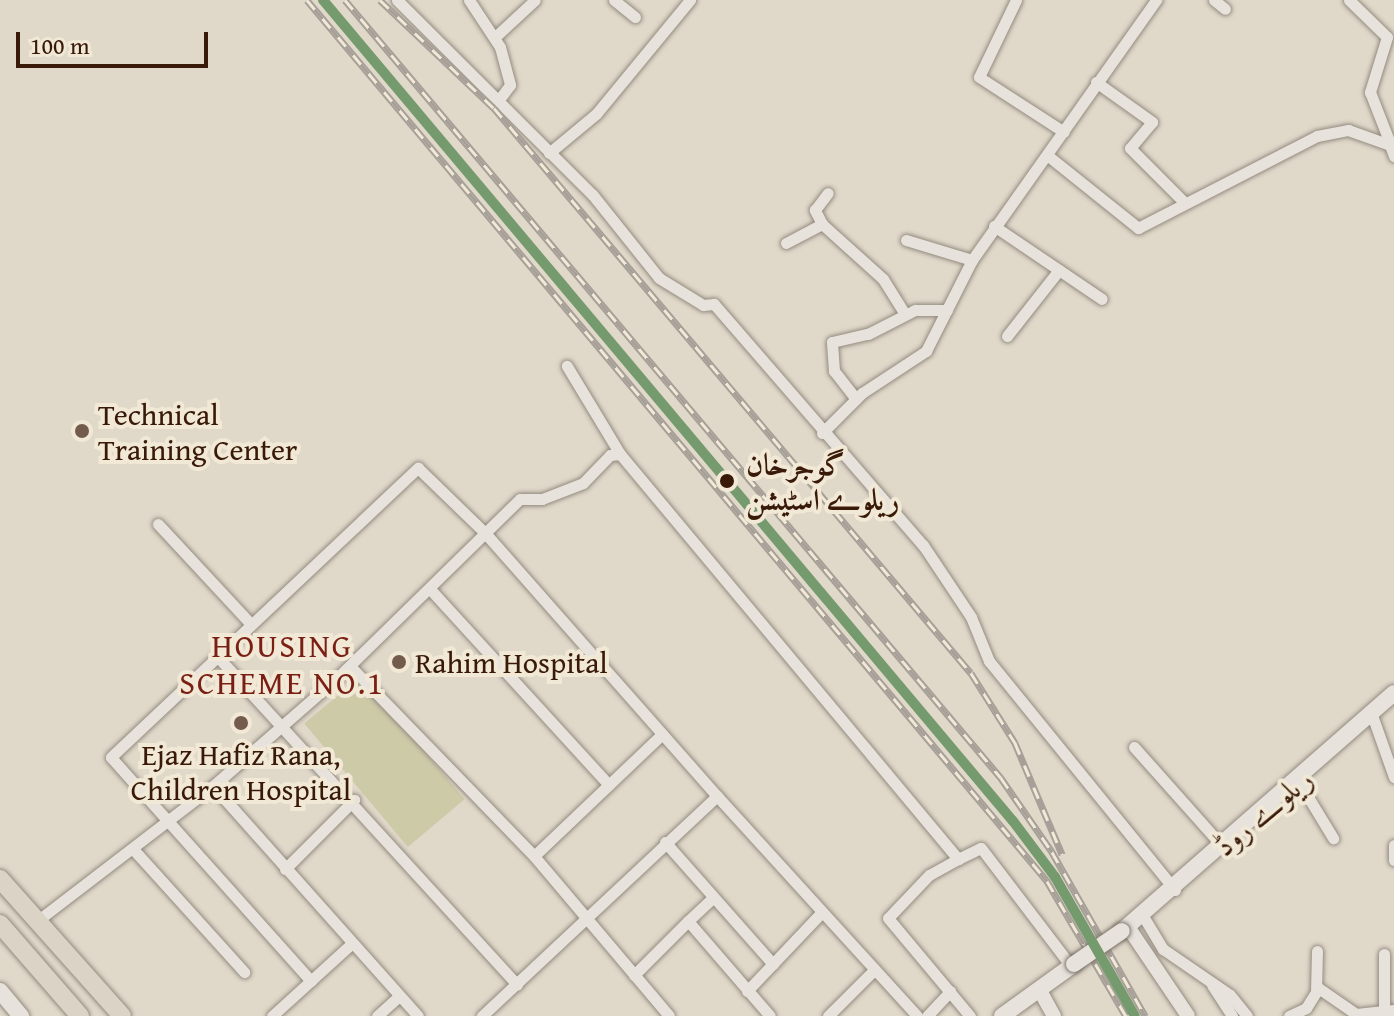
<!DOCTYPE html>
<html>
<head>
<meta charset="utf-8">
<style>
	body { margin:0 }
	#map { position:relative; width:1394px; height:1016px; overflow:hidden; background:#e0d8c9; font-family:"Gentium Book Plus",Amiri,serif }
	div>[style] { position:absolute }
	.green>* { inset:0; background:#cdcaa8; transform-origin:0 0 }
	.roads { filter:drop-shadow(0 0 2px #948b80) drop-shadow(0 0 2px #948b80) }
	.minor>* { height:11px; margin:-5.5px; padding:0 5.5px; transform-origin:5.5px; border-radius:5.5px; background:#e7e3dc }
	.tertiary>* { height:14px; margin:-7px; padding:0 7px; transform-origin:7px; border-radius:7px; background:#e7e3dc }
	.secondary>* { height:16px; margin:-8px; padding:0 8px; transform-origin:8px; border-radius:8px; background:#e7e3dc }
	.trunk>* { height:18px; margin:-9px; padding:0 9px; transform-origin:9px; border-radius:9px; background:#dbd3c6 }
	.rail>* { height:7px; margin-top:-3.5px; transform-origin:0; background:repeating-linear-gradient(90deg,#f1e8d6 0 12px,#a6a098 0 24px); box-sizing:border-box; border-block:2px solid #a6a098 }
	.bridges { filter:drop-shadow(0 0 2px #7b7268) drop-shadow(0 0 2px #7b7268) }
	.secondary-bridge>* { height:16px; margin:-8px; padding:0 8px; transform-origin:8px; border-radius:8px; background:#e7e3dc }
	.rail-1>* { height:10px; margin:-5px; padding:0 5px; transform-origin:5px; border-radius:5px; background:#749a6d }
	.dots>* { width:22px; height:22px; translate:-50% -50%; box-sizing:border-box; border:4px solid #f1e8d6; border-radius:50% }
	span { translate:-50% -50%; white-space:nowrap; text-align:center; line-height:1.15; -webkit-text-stroke:8px #f1e8d6; paint-order:stroke }
	.poi-label { font-size:30px; color:#391a08 }
	.left { translate:0 -50%; text-align:left }
	.stop-label { font-size:30px; color:#391a08; font-weight:700 }
	.street-label { font-size:30px; color:#391a08 }
	.neighbourhood-label { font-size:32px; color:#7a1f14; letter-spacing:2px }
	.scale { position:absolute; left:16px; top:32px; width:192px; height:36px; box-sizing:border-box; border:4px solid #391a08; border-top:0; padding-left:10px; font-size:24px; line-height:28px; white-space:nowrap; color:#391a08; -webkit-text-stroke:6px #f1e8d6; paint-order:stroke }
</style>
</head>
<body>
<div id="map">
	<div class="green">
		<div style="left:361px;top:676px;width:161px;height:74px;rotate:50deg"></div>
	</div>
	<div class="roads">
		<div class="minor">
			<div style="left:397px;top:0;width:275px;rotate:44.9deg"></div>
			<div style="left:592px;top:194px;width:107px;rotate:51.4deg"></div>
			<div style="left:659px;top:278px;width:52px;rotate:31.5deg"></div>
			<div style="left:703px;top:305px;width:11px;rotate:-5deg"></div>
			<div style="left:714px;top:304px;width:319px;rotate:49.1deg"></div>
			<div style="left:923px;top:545px;width:87px;rotate:56.3deg"></div>
			<div style="left:971px;top:617px;width:48px;rotate:67.8deg"></div>
			<div style="left:989px;top:661px;width:295px;rotate:50.9deg"></div>
			<div style="left:469px;top:0;width:56px;rotate:56.6deg"></div>
			<div style="left:500px;top:47px;width:39px;rotate:75deg"></div>
			<div style="left:510px;top:85px;width:21px;rotate:127deg"></div>
			<div style="left:614px;top:0;width:27px;rotate:39deg"></div>
			<div style="left:1016px;top:0;width:85px;rotate:115.7deg"></div>
			<div style="left:979px;top:77px;width:101px;rotate:32.9deg"></div>
			<div style="left:1214px;top:0;width:14px;rotate:39deg"></div>
			<div style="left:1349px;top:0;width:53px;rotate:44.2deg"></div>
			<div style="left:1387px;top:37px;width:58px;rotate:107.2deg"></div>
			<div style="left:1370px;top:92px;width:58px;rotate:68.7deg"></div>
			<div style="left:495px;top:37px;width:54px;rotate:-42.8deg"></div>
			<div style="left:1096px;top:82px;width:69px;rotate:35.5deg"></div>
			<div style="left:1152px;top:122px;width:34px;rotate:130deg"></div>
			<div style="left:1130px;top:148px;width:75px;rotate:45deg"></div>
			<div style="left:549px;top:153px;width:61px;rotate:-39.7deg"></div>
			<div style="left:596px;top:114px;width:148px;rotate:-50.5deg"></div>
			<div style="left:1047px;top:155px;width:117px;rotate:38.7deg"></div>
			<div style="left:1138px;top:228px;width:201px;rotate:-27.2deg"></div>
			<div style="left:1317px;top:136px;width:32px;rotate:-11deg"></div>
			<div style="left:1348px;top:130px;width:45px;rotate:19.7deg"></div>
			<div style="left:1390px;top:145px;width:12px;rotate:70deg"></div>
			<div style="left:822px;top:224px;width:16px;rotate:-117deg"></div>
			<div style="left:815px;top:210px;width:21px;rotate:-53deg"></div>
			<div style="left:994px;top:226px;width:130px;rotate:34.1deg"></div>
			<div style="left:906px;top:240px;width:69px;rotate:16.9deg"></div>
			<div style="left:786px;top:243px;width:41px;rotate:-27.8deg"></div>
			<div style="left:822px;top:224px;width:82px;rotate:42deg"></div>
			<div style="left:883px;top:279px;width:40px;rotate:58deg"></div>
			<div style="left:1007px;top:336px;width:84px;rotate:-51.8deg"></div>
			<div style="left:856px;top:399px;width:36px;rotate:-128deg"></div>
			<div style="left:834px;top:371px;width:29px;rotate:-94deg"></div>
			<div style="left:832px;top:342px;width:37px;rotate:-13deg"></div>
			<div style="left:868px;top:334px;width:53px;rotate:-27.1deg"></div>
			<div style="left:915px;top:310px;width:32px"></div>
			<div style="left:822px;top:433px;width:57px;rotate:-45deg"></div>
			<div style="left:862px;top:393px;width:77px;rotate:-33.3deg"></div>
			<div style="left:926px;top:351px;width:102px;rotate:-63.2deg"></div>
			<div style="left:972px;top:260px;width:319px;rotate:-54.7deg"></div>
			<div style="left:620px;top:454px;width:528px;rotate:50.15deg"></div>
			<div style="left:958px;top:859px;width:25px;rotate:-26deg"></div>
			<div style="left:981px;top:848px;width:147px;rotate:52.7deg"></div>
			<div style="left:158px;top:524px;width:137px;rotate:47.1deg"></div>
			<div style="left:430px;top:589px;width:265px;rotate:47.6deg"></div>
			<div style="left:217px;top:656px;width:445px;rotate:47.6deg"></div>
			<div style="left:350px;top:666px;width:264px;rotate:45.9deg"></div>
			<div style="left:534px;top:856px;width:209px;rotate:49.8deg"></div>
			<div style="left:1372px;top:715px;width:66px;rotate:70.5deg"></div>
			<div style="left:1134px;top:747px;width:134px;rotate:48.3deg"></div>
			<div style="left:1299px;top:782px;width:66px;rotate:58.7deg"></div>
			<div style="left:213px;top:786px;width:308px;rotate:48.3deg"></div>
			<div style="left:717px;top:796px;width:297px;rotate:47.7deg"></div>
			<div style="left:665px;top:842px;width:163px;rotate:48.5deg"></div>
			<div style="left:1394px;top:845px;width:15px;rotate:90deg"></div>
			<div style="left:133px;top:849px;width:166px;rotate:47.9deg"></div>
			<div style="left:534px;top:856px;width:177px;rotate:-43.6deg"></div>
			<div style="left:958px;top:859px;width:33px;rotate:151deg"></div>
			<div style="left:929px;top:875px;width:59px;rotate:133.6deg"></div>
			<div style="left:888px;top:918px;width:128px;rotate:50.1deg"></div>
			<div style="left:285px;top:869px;width:98px;rotate:-45deg"></div>
			<div style="left:1143px;top:916px;width:39px;rotate:59deg"></div>
			<div style="left:1163px;top:949px;width:81px;rotate:34.5deg"></div>
			<div style="left:1230px;top:995px;width:27px;rotate:51deg"></div>
			<div style="left:37px;top:921px;width:222px;rotate:-37.5deg"></div>
			<div style="left:213px;top:786px;width:164px;rotate:-41.1deg"></div>
			<div style="left:337px;top:678px;width:256px;rotate:-44.4deg"></div>
			<div style="left:520px;top:499px;width:22px"></div>
			<div style="left:542px;top:499px;width:44px;rotate:-21.3deg"></div>
			<div style="left:583px;top:483px;width:39px;rotate:-46deg"></div>
			<div style="left:610px;top:455px;width:10px;rotate:-6deg"></div>
			<div style="left:620px;top:454px;width:103px;rotate:-121.1deg"></div>
			<div style="left:688px;top:921px;width:34px;rotate:-43deg"></div>
			<div style="left:1384px;top:954px;width:58px;rotate:90deg"></div>
			<div style="left:634px;top:975px;width:76px;rotate:-45deg"></div>
			<div style="left:688px;top:921px;width:125px;rotate:49.2deg"></div>
			<div style="left:311px;top:981px;width:300px;rotate:-131.8deg"></div>
			<div style="left:111px;top:757px;width:422px;rotate:-43.3deg"></div>
			<div style="left:418px;top:468px;width:95px;rotate:44.1deg"></div>
			<div style="left:486px;top:534px;width:349px;rotate:48.6deg"></div>
			<div style="left:717px;top:796px;width:322px;rotate:136.9deg"></div>
			<div style="left:1212px;top:985px;width:37px;rotate:57deg"></div>
			<div style="left:1317px;top:987px;width:47px;rotate:34.7deg"></div>
			<div style="left:1356px;top:1014px;width:38px;rotate:-6deg"></div>
			<div style="left:747px;top:991px;width:108px;rotate:-46.5deg"></div>
			<div style="left:272px;top:1016px;width:107px;rotate:-42.3deg"></div>
			<div style="left:377px;top:1016px;width:30px;rotate:-42deg"></div>
			<div style="left:828px;top:1016px;width:65px;rotate:-45deg"></div>
			<div style="left:927px;top:1016px;width:34px;rotate:-47deg"></div>
			<div style="left:1289px;top:1016px;width:19px;rotate:-25deg"></div>
			<div style="left:1306px;top:1008px;width:19px;rotate:-58deg"></div>
			<div style="left:1316px;top:992px;width:41px;rotate:-88.6deg"></div>
		</div>
		<div class="tertiary">
			<div style="left:1128px;top:927px;width:107px;rotate:56deg"></div>
			<div style="left:1039px;top:989px;width:31px;rotate:61deg"></div>
		</div>
		<div class="secondary">
			<div style="left:1122px;top:931px;width:361px;rotate:-41.2deg"></div>
			<div style="left:0;top:991px;width:33px;rotate:50deg"></div>
			<div style="left:1002px;top:1016px;width:89px;rotate:-35.8deg"></div>
		</div>
		<div class="trunk">
			<div style="left:0;top:879px;width:183px;rotate:48.3deg"></div>
			<div style="left:0;top:924px;width:122px;rotate:49deg"></div>
		</div>
	</div>
	<div class="rail">
		<div style="left:307px;top:0;width:1151px;rotate:49.97deg"></div>
		<div style="left:1047px;top:881px;width:156px;rotate:59.7deg"></div>
		<div style="left:345px;top:0;width:1018px;rotate:49.86deg"></div>
		<div style="left:1001px;top:778px;width:90px;rotate:55.4deg"></div>
		<div style="left:1052px;top:852px;width:189px;rotate:60.4deg"></div>
		<div style="left:380px;top:0;width:157px;rotate:43.5deg"></div>
		<div style="left:494px;top:108px;width:739px;rotate:49.83deg"></div>
		<div style="left:971px;top:673px;width:83px;rotate:57.8deg"></div>
		<div style="left:1015px;top:743px;width:121px;rotate:67.1deg"></div>
	</div>
	<div class="bridges">
		<div class="secondary-bridge">
			<div style="left:1074px;top:964px;width:58px;rotate:-34.5deg"></div>
		</div>
	</div>
	<div class="rail-1">
		<div style="left:323px;top:0;width:1072px;rotate:49.96deg"></div>
		<div style="left:1013px;top:821px;width:70px;rotate:53.1deg"></div>
		<div style="left:1055px;top:877px;width:160px;rotate:60.1deg"></div>
	</div>
	<div class="dots">
		<div style="left:82px;top:431px;background:#735c4c"></div>
		<div style="left:727px;top:481px;background:#391a08"></div>
		<div style="left:399px;top:662px;background:#735c4c"></div>
		<div style="left:241px;top:723px;background:#735c4c"></div>
	</div>
	<div class="poi-label">
		<span class="left" style="left:98px;top:431px">Technical<br>Training Center</span>
		<span class="left" style="left:415px;top:662px">Rahim Hospital</span>
		<span style="left:241px;top:771px">Ejaz Hafiz Rana,<br>Children Hospital</span>
	</div>
	<div class="stop-label">
		<span class="left" style="left:746px;top:481px">گوجرخان<br>ریلوے اسٹیشن</span>
	</div>
	<div class="street-label">
		<span style="left:1263px;top:812px;rotate:-40deg">ریلوے روڈ</span>
	</div>
	<div class="neighbourhood-label">
		<span style="left:282px;top:665px">HOUSING<br>SCHEME NO.1</span>
	</div>
	<div class="scale">100 m</div>
</div>
</body>
</html>
